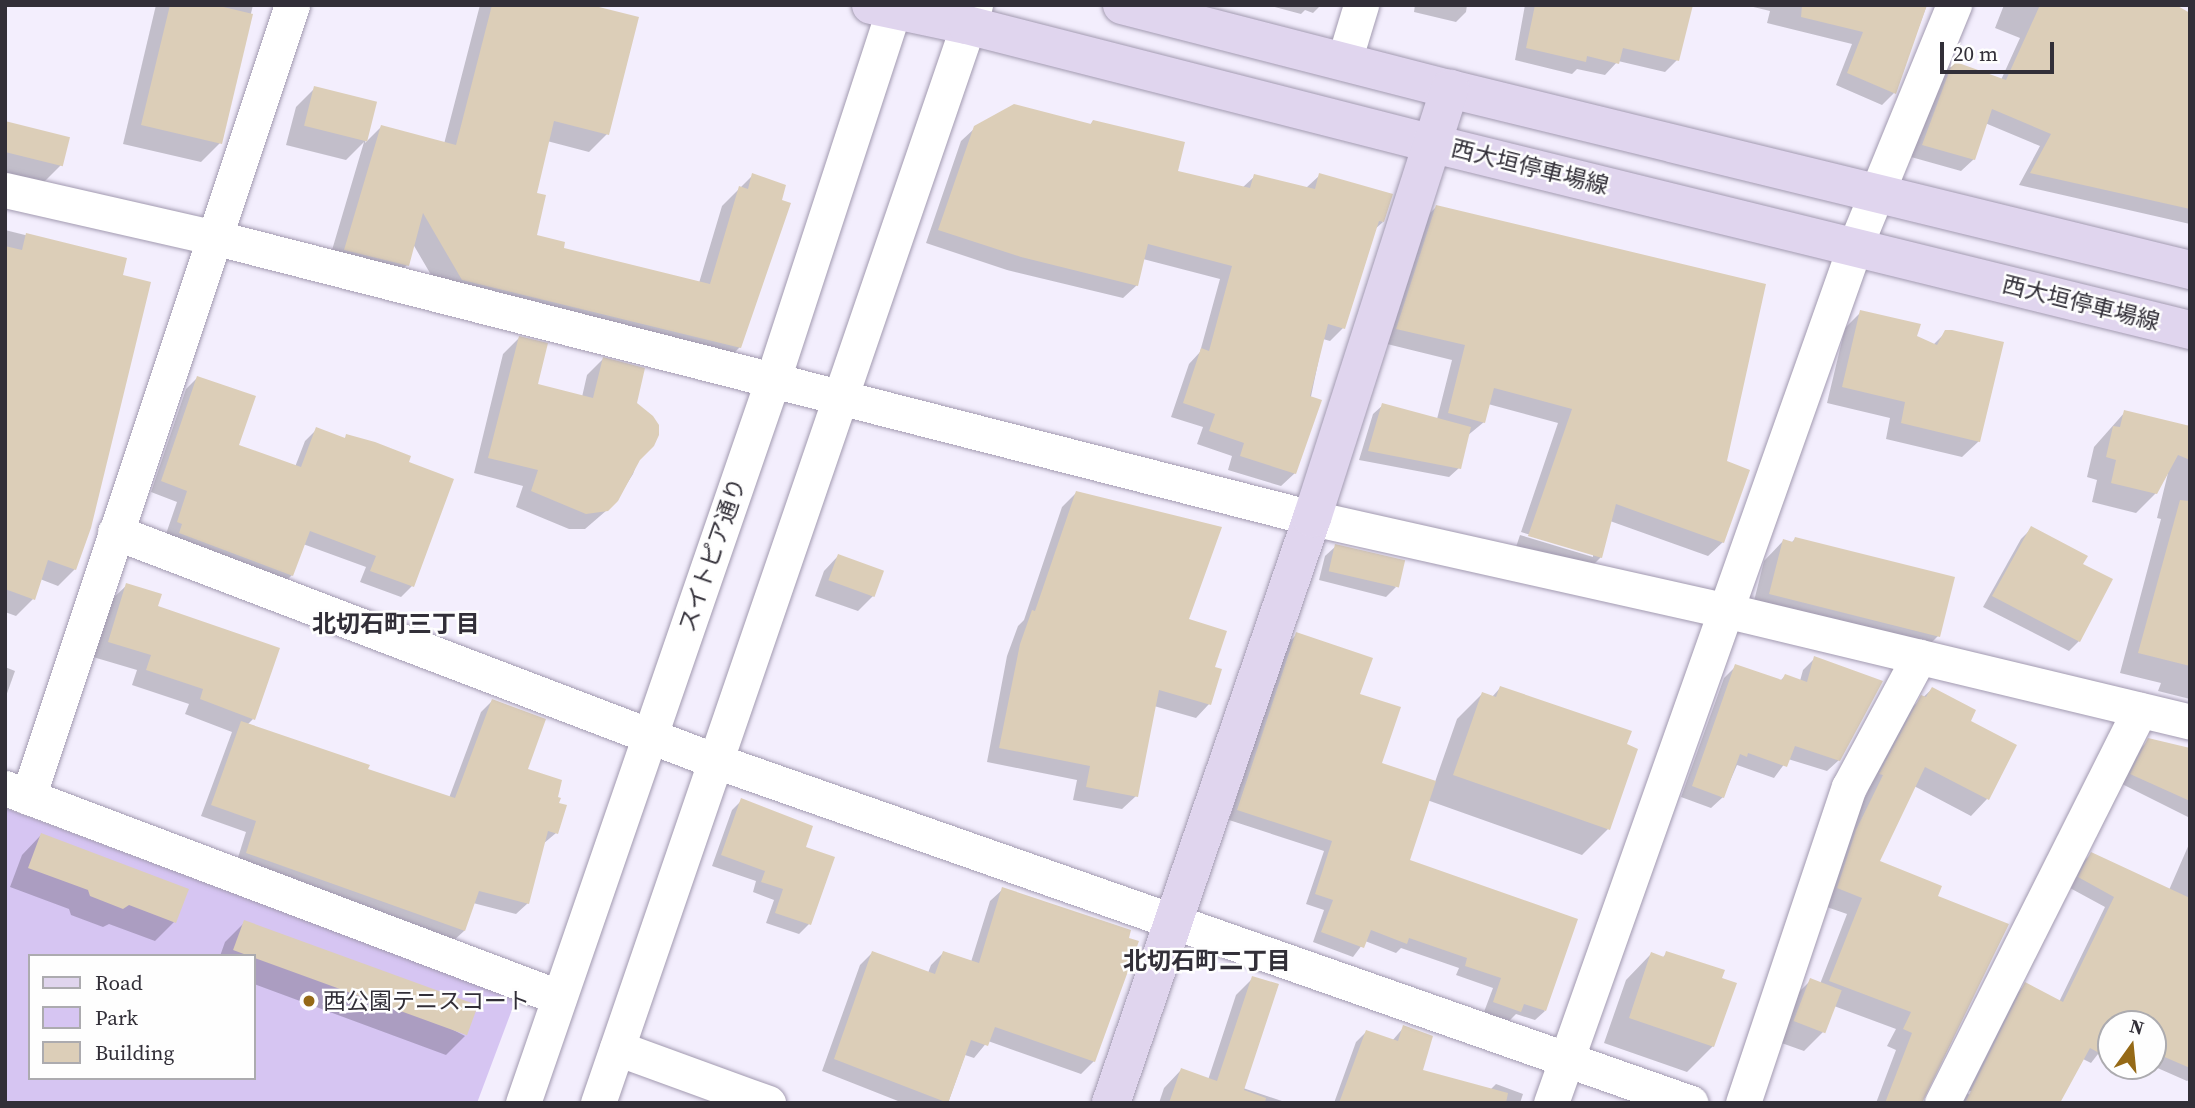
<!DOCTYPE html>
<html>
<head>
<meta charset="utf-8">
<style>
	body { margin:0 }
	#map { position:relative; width:2195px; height:1108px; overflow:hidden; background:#f3eefd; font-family:"Source Serif 4","Noto Sans JP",serif }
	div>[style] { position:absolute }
	.green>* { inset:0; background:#d6c5f2 }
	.shadow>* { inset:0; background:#0003 }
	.building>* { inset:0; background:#dcceb8; transform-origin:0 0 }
	.roads { filter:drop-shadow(0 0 2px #a29ab0) drop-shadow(0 0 2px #a29ab0) }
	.street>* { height:35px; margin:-17.5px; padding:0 17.5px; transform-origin:17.5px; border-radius:17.5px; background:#fff }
	.secondary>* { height:38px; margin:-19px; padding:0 19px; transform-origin:19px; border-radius:19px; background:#e0d5ee }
	.dots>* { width:19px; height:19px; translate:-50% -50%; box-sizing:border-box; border:4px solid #fefefe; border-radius:50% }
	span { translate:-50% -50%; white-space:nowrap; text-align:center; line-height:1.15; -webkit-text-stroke:5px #fefefe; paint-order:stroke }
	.street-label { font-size:23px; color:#322f38 }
	.poi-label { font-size:23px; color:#322f38 }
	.left { translate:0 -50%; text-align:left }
	.neighbourhood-label { font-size:24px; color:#322f38; font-weight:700 }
	.frame { position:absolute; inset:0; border:7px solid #322f38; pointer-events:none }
	.legend { position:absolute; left:28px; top:954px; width:228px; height:126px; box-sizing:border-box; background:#fefefe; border:2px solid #acabaf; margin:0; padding:9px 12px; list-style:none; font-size:21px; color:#322f38 }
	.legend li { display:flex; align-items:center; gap:14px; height:35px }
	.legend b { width:35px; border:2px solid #acabaf }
	.north { position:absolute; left:2097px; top:1010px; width:70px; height:70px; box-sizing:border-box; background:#fefefe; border:2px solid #acabaf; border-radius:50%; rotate:15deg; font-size:19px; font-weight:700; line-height:28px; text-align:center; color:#322f38 }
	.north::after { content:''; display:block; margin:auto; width:24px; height:32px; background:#956916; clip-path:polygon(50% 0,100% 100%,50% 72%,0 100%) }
	.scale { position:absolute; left:1940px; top:42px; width:114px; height:32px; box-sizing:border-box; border:4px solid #322f38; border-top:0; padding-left:9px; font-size:21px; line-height:24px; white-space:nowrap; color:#322f38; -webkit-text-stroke:5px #fefefe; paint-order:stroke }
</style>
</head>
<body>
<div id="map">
	<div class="green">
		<div style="clip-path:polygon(evenodd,5px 808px,516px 999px,477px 1103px,5px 1103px,5px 808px,30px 956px,254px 956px,254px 1078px,30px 1078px,30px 956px)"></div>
	</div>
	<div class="shadow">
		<div style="clip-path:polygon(156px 5px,253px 5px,220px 143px,201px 162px,123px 144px)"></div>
		<div style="clip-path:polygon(480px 5px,584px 5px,607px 134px,589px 152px,547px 141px,535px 194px,535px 236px,561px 249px,699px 283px,722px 206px,753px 175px,740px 347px,722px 365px,444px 297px,413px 244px,407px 265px,389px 283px,327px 267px,364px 142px,346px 160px,286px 145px,296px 107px,315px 88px,375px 103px,365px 143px,381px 127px,444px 144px)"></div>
		<div style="clip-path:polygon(1267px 5px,1321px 5px,1313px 13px,1305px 10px,1301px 14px)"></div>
		<div style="clip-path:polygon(1415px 5px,1467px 5px,1466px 12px,1456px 22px,1414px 12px)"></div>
		<div style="clip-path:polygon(1525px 5px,1691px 5px,1677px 60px,1665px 72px,1618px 61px,1605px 75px,1577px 69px,1572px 74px,1515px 60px)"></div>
		<div style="clip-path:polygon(1745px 5px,1927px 5px,1894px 93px,1882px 105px,1836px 85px,1852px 44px,1767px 23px,1770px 11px)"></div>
		<div style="clip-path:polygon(2004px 5px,2179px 5px,2160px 41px,2190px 58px,2190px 224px,2019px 185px,2040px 146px,1985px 123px,1974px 159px,1961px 171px,1911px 157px,1941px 76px,1953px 64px,2001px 80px,2020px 38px,1995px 28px)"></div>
		<div style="clip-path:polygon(1093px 121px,1176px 172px,1242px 188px,1255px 176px,1306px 188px,1320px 175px,1383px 222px,1374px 230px,1343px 328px,1330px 341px,1323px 339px,1295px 473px,1281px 486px,1228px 470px,1232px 456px,1197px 444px,1203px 427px,1171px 417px,1189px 364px,1200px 352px,1220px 279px,1143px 259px,1137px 285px,1123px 298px,1007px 270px,926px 243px,961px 141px,975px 128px,1089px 126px)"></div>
		<div style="clip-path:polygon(5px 123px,62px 164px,42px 184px,5px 175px)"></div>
		<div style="clip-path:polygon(1436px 207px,1725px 462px,1723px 542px,1708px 556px,1610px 521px,1601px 557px,1586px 572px,1515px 550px,1520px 535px,1593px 557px,1593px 553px,1521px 532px,1558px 423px,1488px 404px,1484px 422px,1467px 436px,1459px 468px,1449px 477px,1359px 460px,1373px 414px,1383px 405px,1437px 419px,1452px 360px,1383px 343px,1422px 221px)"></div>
		<div style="clip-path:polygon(5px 230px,125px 260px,75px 569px,58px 586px,40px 579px,33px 599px,16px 616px,5px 612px)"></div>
		<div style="clip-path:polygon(1861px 312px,1933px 345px,1946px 332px,1979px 441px,1962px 457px,1886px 439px,1890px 418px,1827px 403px,1845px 328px)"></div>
		<div style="clip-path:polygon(519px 338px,536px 385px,582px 397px,587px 375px,603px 359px,635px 404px,638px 459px,633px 474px,614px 504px,585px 529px,569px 529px,516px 507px,523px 486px,474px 473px,503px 354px)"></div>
		<div style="clip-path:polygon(197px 378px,236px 446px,295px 467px,305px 441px,316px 430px,343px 440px,347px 436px,407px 463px,412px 586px,401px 597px,360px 582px,366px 567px,303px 544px,292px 575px,281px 586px,166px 534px,177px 502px,151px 492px,186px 389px)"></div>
		<div style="clip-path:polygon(2125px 412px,2190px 428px,2190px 699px,2158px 691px,2161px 683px,2120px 673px,2161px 519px,2157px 518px,2168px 473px,2156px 493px,2136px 513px,2092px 502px,2097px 480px,2087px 477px,2094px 447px)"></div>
		<div style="clip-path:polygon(1076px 493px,1187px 620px,1209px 704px,1196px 718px,1154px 706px,1136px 796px,1122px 809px,1073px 800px,1077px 780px,987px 762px,1007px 656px,1018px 626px,1024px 620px,1062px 507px)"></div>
		<div style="clip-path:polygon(2031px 529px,2081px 564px,2079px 641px,2069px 651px,1983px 607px,2021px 539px)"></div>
		<div style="clip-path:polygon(1795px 539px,1938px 636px,1919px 655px,1751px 613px,1764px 561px,1783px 541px,1791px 543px)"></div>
		<div style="clip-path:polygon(1336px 546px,1396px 587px,1386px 597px,1319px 580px,1325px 556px)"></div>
		<div style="clip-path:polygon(838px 556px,873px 596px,858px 611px,815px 596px,824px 571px)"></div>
		<div style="clip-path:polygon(127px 585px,156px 607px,253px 719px,247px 725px,366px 770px,449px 798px,481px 712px,492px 701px,525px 770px,555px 798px,556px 833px,543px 844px,528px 903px,516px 914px,473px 903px,464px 931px,452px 942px,236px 864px,246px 832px,201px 816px,232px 732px,185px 714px,189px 704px,132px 685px,137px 670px,93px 657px,111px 600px)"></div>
		<div style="clip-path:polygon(1297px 634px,1358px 695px,1380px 764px,1435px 782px,1457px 719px,1482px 694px,1492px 697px,1500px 688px,1608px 829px,1582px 855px,1427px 800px,1407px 861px,1545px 1011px,1535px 1020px,1516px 1014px,1509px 1021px,1484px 1012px,1493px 988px,1456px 975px,1459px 968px,1401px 948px,1396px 953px,1365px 941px,1353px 957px,1313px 942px,1324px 910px,1306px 904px,1324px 851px,1229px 820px,1287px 644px)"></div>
		<div style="clip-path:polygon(1815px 658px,1839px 760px,1827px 771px,1788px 759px,1774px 778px,1737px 765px,1723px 797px,1711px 808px,1681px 797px,1724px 678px,1736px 666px,1780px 681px,1785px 676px,1800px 681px,1803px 670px)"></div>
		<div style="clip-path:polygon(5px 667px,15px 671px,5px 699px)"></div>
		<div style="clip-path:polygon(1932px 689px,1968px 722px,2015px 746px,1987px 799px,1971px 816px,1914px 786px,1877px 862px,1935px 897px,1920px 1103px,1876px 1103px,1896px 1050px,1887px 1046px,1896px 1029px,1834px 1006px,1823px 1032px,1804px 1051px,1776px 1041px,1792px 999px,1811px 980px,1820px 984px,1847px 914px,1821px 905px,1840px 849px,1868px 791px,1864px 790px,1905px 714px)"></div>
		<div style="clip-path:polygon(2149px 740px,2190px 749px,2190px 818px,2122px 784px,2139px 750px)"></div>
		<div style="clip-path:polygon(742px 800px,804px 848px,809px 924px,799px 934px,766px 923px,774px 900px,753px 892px,756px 881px,712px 866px,732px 810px)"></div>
		<div style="clip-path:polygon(41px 835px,174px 922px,155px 941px,109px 924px,103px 927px,71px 915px,69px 909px,10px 887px,22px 855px)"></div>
		<div style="clip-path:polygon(2190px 842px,2190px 1079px,2187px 1081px,2153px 1066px,2153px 1024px,2111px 1024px,2111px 1048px,2105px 1045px,2091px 1063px,2083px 1059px,1995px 1103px,1968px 1090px,2016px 994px,2026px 984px,2059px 1002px,2105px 907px,2070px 888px,2081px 864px,2091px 854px,2169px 890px)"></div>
		<div style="clip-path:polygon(1003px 889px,1094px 1061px,1081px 1074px,988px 1041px,974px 1058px,965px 1055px,948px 1103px,903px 1103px,822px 1071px,860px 965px,872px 953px,928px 973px,931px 965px,943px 953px,971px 962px,990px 901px)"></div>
		<div style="clip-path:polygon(245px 922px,465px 1036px,446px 1055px,254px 984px,254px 956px,220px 956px,225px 942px)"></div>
		<div style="clip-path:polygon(1667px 953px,1713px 1046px,1687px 1072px,1604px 1043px,1626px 980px,1651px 954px,1662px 958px)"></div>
		<div style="clip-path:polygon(1253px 978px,1243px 1088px,1288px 1103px,1159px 1103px,1164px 1088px,1181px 1070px,1208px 1080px,1236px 995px)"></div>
		<div style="clip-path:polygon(1404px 1027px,1421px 1071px,1487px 1093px,1496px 1084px,1523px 1094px,1520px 1103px,1334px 1103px,1356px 1042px,1366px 1032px,1392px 1041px)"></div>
		<div style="clip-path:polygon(1966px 1093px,1987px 1103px,1961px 1103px)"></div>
	</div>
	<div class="building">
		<div style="clip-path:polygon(170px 5px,215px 5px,253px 14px,222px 144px,141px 125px)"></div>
		<div style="clip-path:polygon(492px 5px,591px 5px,639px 17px,609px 135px,554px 121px,537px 193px,546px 195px,537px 235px,565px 242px,564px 248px,710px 284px,739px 186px,748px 189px,752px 173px,786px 185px,782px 200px,791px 203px,741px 348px,462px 280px,423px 213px,409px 266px,344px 250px,381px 125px,456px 145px)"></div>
		<div style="clip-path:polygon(1535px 5px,1693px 5px,1679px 61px,1623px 48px,1619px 64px,1587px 56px,1586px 62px,1526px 48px)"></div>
		<div style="clip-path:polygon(1802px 5px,1927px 5px,1896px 94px,1847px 73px,1863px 32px,1801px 17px)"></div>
		<div style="clip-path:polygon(2040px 5px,2176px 5px,2190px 13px,2190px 209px,2030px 173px,2051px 134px,1992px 109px,1975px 160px,1922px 145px,1953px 61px,2006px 80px)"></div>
		<div style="left:314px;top:86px;width:65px;height:41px;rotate:14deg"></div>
		<div style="clip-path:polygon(1014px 104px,1091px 124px,1093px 120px,1185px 142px,1178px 171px,1250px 188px,1254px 174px,1315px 189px,1319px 173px,1393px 194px,1384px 222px,1379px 221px,1345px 329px,1328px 324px,1310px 396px,1322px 400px,1296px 474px,1240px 456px,1244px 443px,1209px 431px,1215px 414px,1183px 403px,1201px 348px,1209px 351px,1232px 266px,1148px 244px,1138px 286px,1021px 257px,938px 230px,974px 126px)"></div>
		<div style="left:5px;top:121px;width:67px;height:30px;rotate:14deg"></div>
		<div style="clip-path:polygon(1436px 205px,1766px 284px,1727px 461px,1750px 470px,1724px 543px,1616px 504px,1602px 558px,1528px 536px,1572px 409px,1494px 388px,1485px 423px,1448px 413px,1465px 345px,1396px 329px)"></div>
		<div style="clip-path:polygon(26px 233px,127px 258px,123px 275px,151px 282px,91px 528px,76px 570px,48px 560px,35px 600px,5px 589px,5px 246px,22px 250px)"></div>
		<div style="clip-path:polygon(1860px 310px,1921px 324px,1917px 336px,1937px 345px,1945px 330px,1952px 330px,2004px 342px,1980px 442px,1901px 423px,1905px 402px,1842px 387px)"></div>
		<div style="clip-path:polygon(519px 336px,548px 343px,538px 384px,593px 398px,603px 357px,645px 368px,637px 403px,653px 416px,659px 425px,659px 435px,654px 446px,640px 460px,618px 501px,608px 511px,586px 514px,531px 491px,538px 470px,488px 458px)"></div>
		<div style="clip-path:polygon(197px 376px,256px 396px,239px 445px,301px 467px,316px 427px,345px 438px,346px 434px,375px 442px,411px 456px,409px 462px,454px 479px,414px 587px,370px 571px,376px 556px,310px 531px,293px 576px,179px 533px,182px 524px,177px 522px,187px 491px,161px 481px)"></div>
		<div style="clip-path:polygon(1382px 403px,1471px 427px,1461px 469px,1368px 451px)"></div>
		<div style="clip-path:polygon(2124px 410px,2190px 426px,2190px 460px,2178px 455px,2157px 494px,2111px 483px,2116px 460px,2106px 457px,2113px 426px,2120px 427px)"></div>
		<div style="clip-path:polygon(1076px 491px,1222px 527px,1189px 619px,1227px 631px,1215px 667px,1222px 669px,1211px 705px,1159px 690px,1138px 797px,1086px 787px,1090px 766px,999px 748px,1020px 644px,1032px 610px,1035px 611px)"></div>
		<div style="clip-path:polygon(2180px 500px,2190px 501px,2190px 666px,2138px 653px)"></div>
		<div style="clip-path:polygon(2031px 526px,2088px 556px,2083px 564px,2113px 579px,2080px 642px,1992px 596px)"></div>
		<div style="clip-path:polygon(1795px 537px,1955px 577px,1940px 637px,1769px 594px,1783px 539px,1793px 542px)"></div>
		<div style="left:1335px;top:544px;width:72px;height:28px;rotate:13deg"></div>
		<div style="left:838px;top:554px;width:49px;height:28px;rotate:20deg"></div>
		<div style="clip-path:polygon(126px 583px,162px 594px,158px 606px,280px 648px,255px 720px,200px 699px,203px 689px,146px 670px,151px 655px,108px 642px)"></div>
		<div style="clip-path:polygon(1296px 632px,1373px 658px,1360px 694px,1401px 707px,1382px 763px,1436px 781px,1410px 860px,1578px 919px,1546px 1011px,1524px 1004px,1521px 1012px,1493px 1002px,1501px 978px,1465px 966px,1467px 958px,1409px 938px,1407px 944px,1371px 930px,1364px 948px,1321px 932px,1333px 900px,1315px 894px,1332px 841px,1237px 810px)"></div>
		<div style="clip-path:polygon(1814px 656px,1883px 681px,1840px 761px,1795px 746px,1787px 767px,1748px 753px,1747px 757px,1740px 754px,1724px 798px,1692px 786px,1735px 664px,1782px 680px,1785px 674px,1807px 682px)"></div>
		<div style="clip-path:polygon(1500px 686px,1632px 731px,1627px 744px,1638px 749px,1610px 830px,1453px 775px,1482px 692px,1496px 697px)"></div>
		<div style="clip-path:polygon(1932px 687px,1976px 710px,1971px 721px,2017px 745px,1989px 800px,1925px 767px,1880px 861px,1942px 886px,1938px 896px,2009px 924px,1922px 1103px,1885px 1103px,1912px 1033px,1903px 1029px,1911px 1012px,1829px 981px,1862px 898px,1837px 888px,1856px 830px,1883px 775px,1879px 774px,1921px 695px,1926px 697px)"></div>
		<div style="clip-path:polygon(492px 699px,546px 719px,528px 769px,562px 780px,558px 797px,561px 798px,559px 803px,567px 805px,558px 834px,548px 831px,529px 904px,479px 891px,465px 931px,246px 853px,256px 821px,211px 805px,241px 721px,370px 765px,368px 769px,455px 798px)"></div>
		<div style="clip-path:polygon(2148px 738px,2190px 748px,2190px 801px,2130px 774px)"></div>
		<div style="clip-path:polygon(741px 798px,813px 826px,806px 847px,835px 857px,811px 925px,775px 913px,783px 889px,761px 882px,765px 871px,721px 855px)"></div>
		<div style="clip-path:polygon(41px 833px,189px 889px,176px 923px,129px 905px,123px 909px,90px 896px,88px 890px,28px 868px)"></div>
		<div style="clip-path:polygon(2091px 852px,2190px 898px,2190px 1068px,2153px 1052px,2153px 1024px,2111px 1024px,2111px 1037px,2103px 1055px,2090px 1048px,2060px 1103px,1965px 1103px,2025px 982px,2063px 1002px,2114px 897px,2078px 877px)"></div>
		<div style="clip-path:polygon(1002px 887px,1131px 930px,1129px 938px,1139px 941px,1095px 1062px,995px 1027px,988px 1046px,971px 1040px,948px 1103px,834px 1059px,872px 951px,935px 974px,943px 951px,979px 963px)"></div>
		<div style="left:244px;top:920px;width:249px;height:32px;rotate:20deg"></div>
		<div style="clip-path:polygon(1666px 951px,1725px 970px,1722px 978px,1737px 983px,1714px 1047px,1629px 1018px,1651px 952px,1664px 957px)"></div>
		<div style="clip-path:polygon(1252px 976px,1279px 984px,1244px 1090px,1266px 1098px,1265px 1103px,1169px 1103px,1181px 1068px,1217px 1081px)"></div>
		<div style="left:1810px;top:978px;width:34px;height:46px;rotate:21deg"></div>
		<div style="clip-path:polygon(1403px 1025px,1433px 1036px,1423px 1070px,1508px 1093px,1506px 1103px,1339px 1103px,1366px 1030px,1398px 1041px)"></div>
	</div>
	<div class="roads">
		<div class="street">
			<div style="left:1344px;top:61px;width:59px;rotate:-73.1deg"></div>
			<div style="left:5px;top:190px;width:217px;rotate:12.8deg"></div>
			<div style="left:217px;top:238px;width:1130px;rotate:14.34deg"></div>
			<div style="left:1312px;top:518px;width:427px;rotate:12.6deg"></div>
			<div style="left:1729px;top:611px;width:474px;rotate:13.5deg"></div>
			<div style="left:115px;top:532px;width:640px;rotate:20.87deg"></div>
			<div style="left:713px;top:760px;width:1036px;rotate:19.33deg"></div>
			<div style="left:5px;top:788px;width:591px;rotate:20.7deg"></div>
			<div style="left:28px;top:797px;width:835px;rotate:-71.57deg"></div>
			<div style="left:617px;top:1048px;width:161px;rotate:20deg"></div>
			<div style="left:523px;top:1103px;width:766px;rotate:-70.95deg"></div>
			<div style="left:773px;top:379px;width:393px;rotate:-71.9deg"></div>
			<div style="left:598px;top:1103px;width:1161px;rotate:-71.05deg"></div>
			<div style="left:1551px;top:1103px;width:909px;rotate:-70.47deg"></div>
			<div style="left:1855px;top:246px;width:261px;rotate:-67.7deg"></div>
			<div style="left:1743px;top:1103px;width:333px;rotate:-71.5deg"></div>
			<div style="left:1849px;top:787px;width:148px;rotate:-61.7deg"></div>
			<div style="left:1942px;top:1103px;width:440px;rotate:-63.3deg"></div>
		</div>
		<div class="secondary">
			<div style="left:871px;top:5px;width:98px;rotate:11.8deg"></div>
			<div style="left:967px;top:25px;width:482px;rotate:14.3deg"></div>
			<div style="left:1434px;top:144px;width:779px;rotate:13.82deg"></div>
			<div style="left:1122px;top:5px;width:339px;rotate:14.4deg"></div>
			<div style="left:1450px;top:89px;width:762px;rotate:13.74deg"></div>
			<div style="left:1111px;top:1103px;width:619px;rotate:-71.04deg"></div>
			<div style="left:1312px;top:518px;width:451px;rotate:-72.2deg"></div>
		</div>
	</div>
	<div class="dots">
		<div style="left:309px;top:1001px;background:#956916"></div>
	</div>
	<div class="street-label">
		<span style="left:1530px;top:167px;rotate:14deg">西大垣停車場線</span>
		<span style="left:2081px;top:303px;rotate:14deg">西大垣停車場線</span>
		<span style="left:712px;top:555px;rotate:-71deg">スイトピア通り</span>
	</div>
	<div class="poi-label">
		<span class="left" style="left:323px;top:1001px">西公園テニスコート</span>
	</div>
	<div class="neighbourhood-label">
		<span style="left:396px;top:624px">北切石町三丁目</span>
		<span style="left:1207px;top:961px">北切石町二丁目</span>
	</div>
	<div class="frame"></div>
	<ul class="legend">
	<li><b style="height:9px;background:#e0d5ee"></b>Road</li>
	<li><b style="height:19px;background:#d6c5f2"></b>Park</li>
	<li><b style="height:19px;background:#dcceb8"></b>Building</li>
	</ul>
	<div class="north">N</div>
	<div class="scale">20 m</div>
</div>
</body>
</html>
